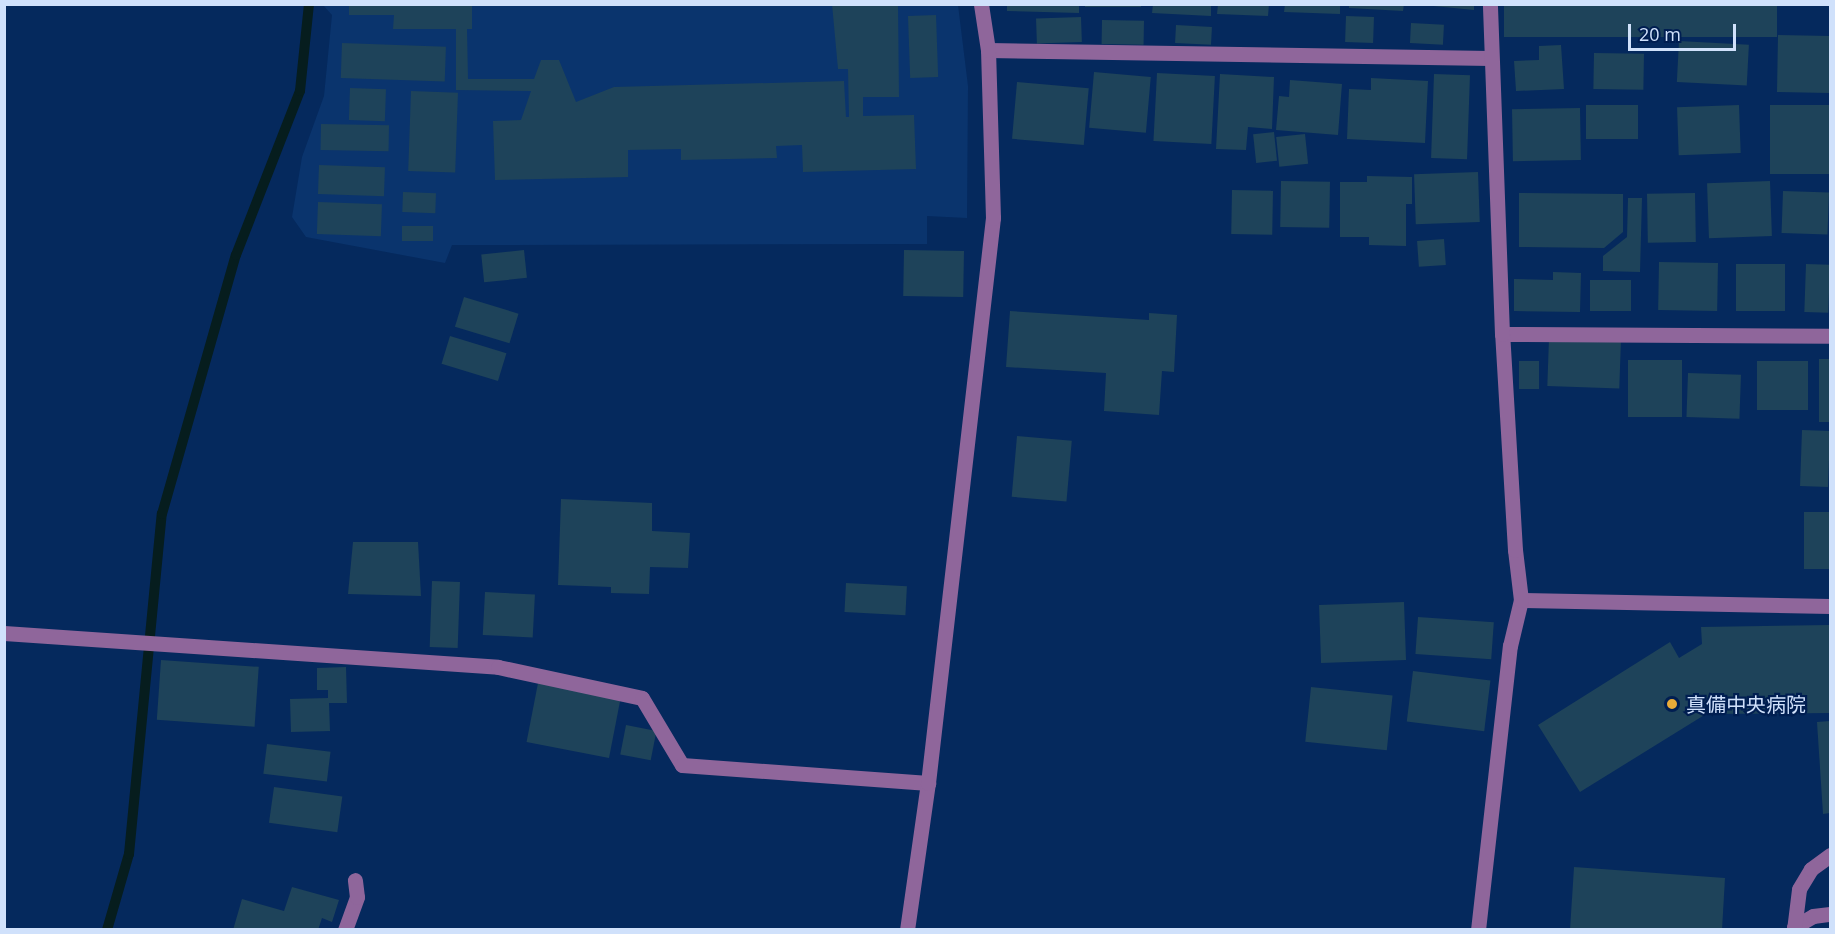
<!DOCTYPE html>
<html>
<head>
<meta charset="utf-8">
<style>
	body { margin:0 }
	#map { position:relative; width:1835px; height:934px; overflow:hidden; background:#05295d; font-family:"Open Sans","Noto Sans JP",sans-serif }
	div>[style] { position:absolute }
	.built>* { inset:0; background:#0a346d }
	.stream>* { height:10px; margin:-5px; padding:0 5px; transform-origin:5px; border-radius:5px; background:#061d1e }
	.building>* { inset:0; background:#1e435a; transform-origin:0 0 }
	.minor>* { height:15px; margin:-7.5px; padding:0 7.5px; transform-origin:7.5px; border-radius:7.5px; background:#8f669b }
	.dots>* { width:16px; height:16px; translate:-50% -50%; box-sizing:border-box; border:3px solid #001e51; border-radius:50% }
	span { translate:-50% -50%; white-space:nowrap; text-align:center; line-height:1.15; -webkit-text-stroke:4.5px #001e51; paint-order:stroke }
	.poi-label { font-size:20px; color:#d0e1fb }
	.left { translate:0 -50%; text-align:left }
	.frame { position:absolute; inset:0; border:6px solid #d0e1fb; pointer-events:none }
	.scale { position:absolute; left:1628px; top:24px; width:108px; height:27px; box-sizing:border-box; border:3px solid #d0e1fb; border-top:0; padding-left:8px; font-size:18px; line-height:21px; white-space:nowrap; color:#d0e1fb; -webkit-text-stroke:4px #001e51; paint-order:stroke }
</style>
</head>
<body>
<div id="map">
	<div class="built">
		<div style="clip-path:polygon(323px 5px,958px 5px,968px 86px,967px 218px,927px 216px,927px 244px,452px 245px,445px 263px,306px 237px,292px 217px,302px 157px,324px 96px,332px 15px)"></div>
	</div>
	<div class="stream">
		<div style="left:107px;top:930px;width:79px;rotate:-73.9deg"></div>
		<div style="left:129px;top:854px;width:342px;rotate:-84.5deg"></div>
		<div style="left:162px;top:514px;width:269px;rotate:-74.1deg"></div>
		<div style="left:236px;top:255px;width:176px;rotate:-68.7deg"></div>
		<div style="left:300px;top:91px;width:87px;rotate:-84.1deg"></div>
	</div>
	<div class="building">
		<div style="clip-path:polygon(349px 4px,472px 4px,472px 29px,467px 29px,468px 79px,534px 79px,541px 60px,559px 60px,576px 102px,614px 87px,844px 81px,846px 117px,849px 117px,848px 69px,838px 69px,832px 4px,898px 4px,899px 97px,863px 97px,863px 116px,914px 115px,916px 169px,803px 172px,802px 145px,776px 146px,777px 158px,681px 160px,681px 149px,628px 150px,628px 177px,495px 180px,493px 121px,521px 120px,531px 91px,456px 90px,456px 29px,393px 29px,394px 15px,349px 15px)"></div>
		<div style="clip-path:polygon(1007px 4px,1079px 4px,1079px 13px,1007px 11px)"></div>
		<div style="left:1085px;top:4px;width:56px;height:3px"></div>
		<div style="clip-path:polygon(1153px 4px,1211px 4px,1211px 16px,1152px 13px)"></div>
		<div style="clip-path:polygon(1218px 4px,1269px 4px,1268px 16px,1217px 14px)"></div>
		<div style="clip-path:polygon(1285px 4px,1340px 4px,1340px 14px,1284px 12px)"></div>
		<div style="clip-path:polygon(1349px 4px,1404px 4px,1403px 11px,1349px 8px)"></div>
		<div style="clip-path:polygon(1413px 4px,1474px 4px,1474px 10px)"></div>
		<div style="left:1504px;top:4px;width:273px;height:33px"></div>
		<div style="left:936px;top:15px;width:62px;height:28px;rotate:88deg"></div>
		<div style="left:1346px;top:16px;width:28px;height:26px;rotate:2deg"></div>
		<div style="left:1081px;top:17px;width:25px;height:45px;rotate:88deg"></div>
		<div style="left:1102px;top:20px;width:42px;height:24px;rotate:1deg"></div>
		<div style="left:1411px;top:23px;width:33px;height:20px;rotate:3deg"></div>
		<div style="left:1176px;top:25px;width:36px;height:18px;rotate:3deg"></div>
		<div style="left:1778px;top:35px;width:52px;height:57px;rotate:1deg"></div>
		<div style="left:1679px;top:41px;width:70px;height:41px;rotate:3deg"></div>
		<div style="left:342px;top:43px;width:104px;height:35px;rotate:2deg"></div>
		<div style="clip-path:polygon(1561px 45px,1564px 89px,1516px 91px,1514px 61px,1539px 60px,1539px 46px)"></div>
		<div style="left:1594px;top:53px;width:50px;height:36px;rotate:1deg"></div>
		<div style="left:1094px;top:72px;width:57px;height:56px;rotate:5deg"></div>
		<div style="left:1157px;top:73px;width:58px;height:68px;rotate:3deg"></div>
		<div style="clip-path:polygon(1220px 74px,1274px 77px,1272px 129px,1248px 127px,1246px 150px,1216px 149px)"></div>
		<div style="left:1434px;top:74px;width:36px;height:84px;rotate:2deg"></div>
		<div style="clip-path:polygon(1371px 78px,1428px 81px,1425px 143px,1347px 139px,1349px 89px,1371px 90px)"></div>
		<div style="clip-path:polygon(1290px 80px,1342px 84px,1338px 135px,1276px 130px,1279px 96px,1289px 97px)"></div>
		<div style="left:1017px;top:82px;width:72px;height:57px;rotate:5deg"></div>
		<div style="left:350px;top:88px;width:36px;height:32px;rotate:2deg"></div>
		<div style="left:411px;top:91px;width:47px;height:80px;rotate:2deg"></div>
		<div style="left:1638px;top:105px;width:34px;height:52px;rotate:90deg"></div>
		<div style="left:1739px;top:105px;width:48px;height:62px;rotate:88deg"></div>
		<div style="left:1830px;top:105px;width:69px;height:60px;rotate:90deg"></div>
		<div style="left:1580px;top:108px;width:52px;height:68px;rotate:89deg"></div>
		<div style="left:321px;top:124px;width:68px;height:26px;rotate:1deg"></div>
		<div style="left:1274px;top:132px;width:29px;height:21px;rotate:84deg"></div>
		<div style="left:1305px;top:134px;width:30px;height:29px;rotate:84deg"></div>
		<div style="left:319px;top:165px;width:66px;height:29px;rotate:2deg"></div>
		<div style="left:1478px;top:172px;width:50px;height:64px;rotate:88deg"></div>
		<div style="clip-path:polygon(1367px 176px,1412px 177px,1412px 204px,1406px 204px,1406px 246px,1369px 245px,1369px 237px,1340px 237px,1340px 182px,1367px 182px)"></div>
		<div style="left:1281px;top:181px;width:49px;height:46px;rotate:1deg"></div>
		<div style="left:1770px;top:181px;width:55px;height:63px;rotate:88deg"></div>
		<div style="left:1232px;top:190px;width:41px;height:44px;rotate:1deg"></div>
		<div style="left:1783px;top:191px;width:46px;height:42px;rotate:2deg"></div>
		<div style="left:403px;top:192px;width:33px;height:20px;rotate:2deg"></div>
		<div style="clip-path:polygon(1519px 193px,1623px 194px,1623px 232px,1604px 248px,1519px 247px)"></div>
		<div style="left:1695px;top:193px;width:49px;height:48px;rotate:89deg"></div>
		<div style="clip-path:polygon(1628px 198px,1642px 198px,1640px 272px,1603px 271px,1603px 256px,1627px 237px)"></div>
		<div style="left:318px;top:202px;width:64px;height:32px;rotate:2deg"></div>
		<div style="left:402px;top:226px;width:31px;height:15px"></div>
		<div style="left:1444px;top:239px;width:26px;height:27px;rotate:86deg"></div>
		<div style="left:524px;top:250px;width:28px;height:43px;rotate:84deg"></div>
		<div style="left:904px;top:250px;width:60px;height:46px;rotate:1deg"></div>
		<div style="left:1659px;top:262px;width:59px;height:48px;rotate:1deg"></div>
		<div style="left:1785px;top:264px;width:47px;height:49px;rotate:90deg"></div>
		<div style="left:1806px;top:264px;width:24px;height:48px;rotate:2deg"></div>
		<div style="clip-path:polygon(1553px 272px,1581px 273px,1580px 312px,1514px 311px,1514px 279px,1553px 280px)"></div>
		<div style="left:1590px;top:280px;width:41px;height:31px"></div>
		<div style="left:464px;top:297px;width:57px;height:31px;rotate:17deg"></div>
		<div style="clip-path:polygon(1010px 311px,1149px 320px,1149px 313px,1177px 315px,1174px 372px,1162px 371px,1159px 415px,1104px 411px,1106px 373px,1006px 367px)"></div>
		<div style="left:450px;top:336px;width:59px;height:29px;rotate:17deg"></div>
		<div style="left:1549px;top:338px;width:72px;height:48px;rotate:2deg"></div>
		<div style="left:1819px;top:359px;width:11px;height:63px"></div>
		<div style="left:1628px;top:360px;width:54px;height:57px"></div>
		<div style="left:1519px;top:361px;width:20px;height:28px"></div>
		<div style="left:1757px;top:361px;width:51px;height:49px"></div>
		<div style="left:1688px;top:373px;width:53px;height:44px;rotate:2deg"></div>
		<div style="left:1802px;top:430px;width:28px;height:56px;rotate:2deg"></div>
		<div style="left:1017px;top:436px;width:55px;height:61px;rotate:5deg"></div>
		<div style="clip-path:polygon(561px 499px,652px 503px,652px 531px,690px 533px,688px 568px,650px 567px,649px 594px,611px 593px,611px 587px,558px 585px)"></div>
		<div style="left:1804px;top:512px;width:26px;height:57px"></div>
		<div style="clip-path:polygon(353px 542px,418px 542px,421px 596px,348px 594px)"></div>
		<div style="left:432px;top:581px;width:28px;height:66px;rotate:2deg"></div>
		<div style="left:846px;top:583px;width:61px;height:29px;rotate:3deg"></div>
		<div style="left:485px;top:592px;width:50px;height:43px;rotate:3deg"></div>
		<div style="left:1404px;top:602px;width:58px;height:85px;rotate:88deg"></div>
		<div style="left:1418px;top:617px;width:76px;height:37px;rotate:4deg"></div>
		<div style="clip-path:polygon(1830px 625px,1830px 713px,1706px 714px,1580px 792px,1538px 725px,1670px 642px,1679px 658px,1702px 644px,1701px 627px)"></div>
		<div style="left:161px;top:660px;width:98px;height:60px;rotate:4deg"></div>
		<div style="clip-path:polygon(346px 667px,347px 703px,329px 703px,330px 731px,291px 732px,290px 699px,328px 698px,328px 690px,317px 690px,317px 668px)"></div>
		<div style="left:1413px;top:671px;width:78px;height:51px;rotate:7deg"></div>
		<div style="left:538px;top:683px;width:84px;height:60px;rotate:11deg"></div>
		<div style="left:1311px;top:687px;width:82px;height:55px;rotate:6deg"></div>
		<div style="clip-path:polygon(1830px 721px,1830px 813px,1823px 814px,1817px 722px)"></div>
		<div style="left:626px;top:725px;width:31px;height:30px;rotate:11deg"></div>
		<div style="left:267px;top:744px;width:64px;height:30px;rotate:7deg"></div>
		<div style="left:274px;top:787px;width:69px;height:36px;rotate:8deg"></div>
		<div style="clip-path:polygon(1574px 867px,1725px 878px,1722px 930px,1570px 930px)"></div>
		<div style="clip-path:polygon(292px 887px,339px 900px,332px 922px,322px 918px,318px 930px,233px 930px,242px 899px,284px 911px)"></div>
	</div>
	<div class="minor">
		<div style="left:988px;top:50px;width:502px;rotate:0.91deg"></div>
		<div style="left:1502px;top:334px;width:328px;rotate:0.3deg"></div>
		<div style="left:1521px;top:600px;width:309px;rotate:1.1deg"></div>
		<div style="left:4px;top:633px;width:495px;rotate:3.9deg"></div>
		<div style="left:498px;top:667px;width:147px;rotate:12.1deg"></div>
		<div style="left:642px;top:698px;width:78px;rotate:59.2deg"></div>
		<div style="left:682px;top:765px;width:247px;rotate:4.2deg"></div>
		<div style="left:1794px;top:927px;width:22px;rotate:-30deg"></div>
		<div style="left:1813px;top:916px;width:17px;rotate:-7deg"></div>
		<div style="left:345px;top:930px;width:35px;rotate:-70deg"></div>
		<div style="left:357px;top:897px;width:17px;rotate:-97deg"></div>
		<div style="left:907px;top:930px;width:148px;rotate:-81.9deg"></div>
		<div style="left:928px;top:783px;width:569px;rotate:-83.44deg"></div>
		<div style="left:993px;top:218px;width:168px;rotate:-91.7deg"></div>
		<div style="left:988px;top:50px;width:47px;rotate:-98.7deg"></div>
		<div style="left:1478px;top:930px;width:286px;rotate:-83.6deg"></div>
		<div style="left:1510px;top:646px;width:47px;rotate:-76.6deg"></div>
		<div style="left:1521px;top:600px;width:50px;rotate:-96.8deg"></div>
		<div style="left:1515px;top:550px;width:216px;rotate:-93.4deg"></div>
		<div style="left:1502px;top:334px;width:330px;rotate:-92.1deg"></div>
		<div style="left:1794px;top:930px;width:41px;rotate:-83deg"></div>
		<div style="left:1799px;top:889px;width:23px;rotate:-59deg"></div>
		<div style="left:1811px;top:869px;width:24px;rotate:-36deg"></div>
	</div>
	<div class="dots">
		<div style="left:1672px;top:704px;background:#e9ab38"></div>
	</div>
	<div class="poi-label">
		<span class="left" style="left:1686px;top:704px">真備中央病院</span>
	</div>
	<div class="frame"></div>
	<div class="scale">20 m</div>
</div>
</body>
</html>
